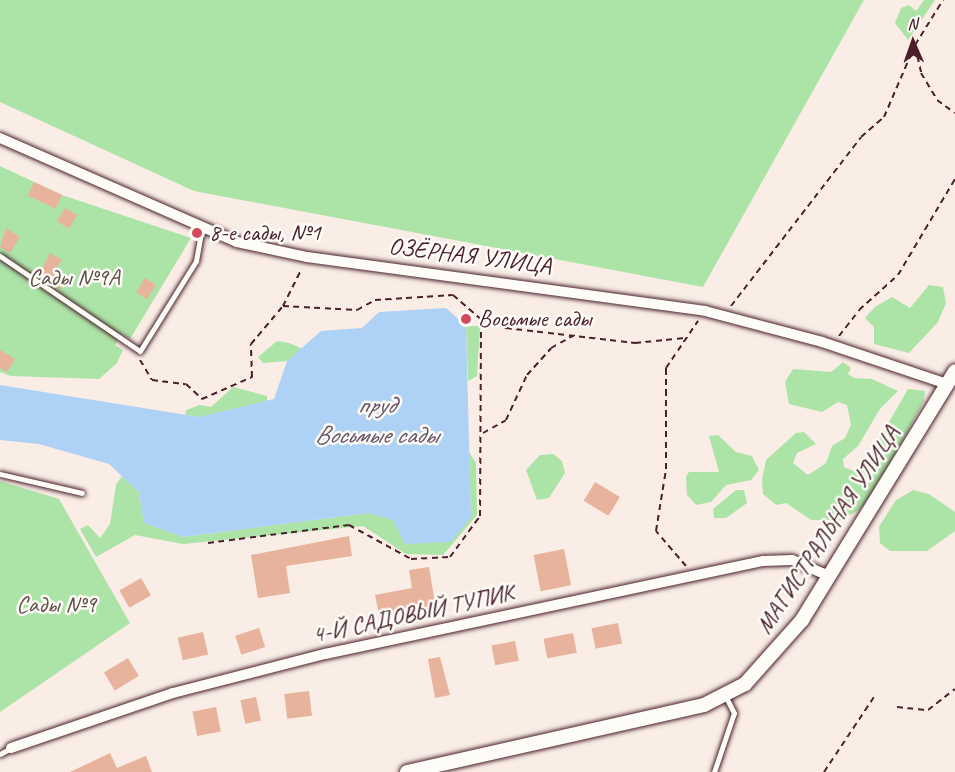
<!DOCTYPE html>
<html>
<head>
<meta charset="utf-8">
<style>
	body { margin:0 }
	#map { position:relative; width:955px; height:772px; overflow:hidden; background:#f9ede5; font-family:Caveat,sans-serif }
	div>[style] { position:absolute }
	.green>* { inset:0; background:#ace4a8 }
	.water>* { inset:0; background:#aed1f6 }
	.building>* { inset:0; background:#e8b39c; transform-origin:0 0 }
	.path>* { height:2px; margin-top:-1px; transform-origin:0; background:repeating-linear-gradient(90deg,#4a1f2b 0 6px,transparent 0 10.5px) }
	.roads { filter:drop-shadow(0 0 2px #4a1f2b) drop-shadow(0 0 2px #4a1f2b) }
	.service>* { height:5px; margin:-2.5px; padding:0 2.5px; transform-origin:2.5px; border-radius:2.5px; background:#fdfcf7 }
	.minor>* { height:10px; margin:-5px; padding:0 5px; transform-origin:5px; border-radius:5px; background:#fdfcf7 }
	.tertiary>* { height:14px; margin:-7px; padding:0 7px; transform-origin:7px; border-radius:7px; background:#fdfcf7 }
	.dots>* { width:16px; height:16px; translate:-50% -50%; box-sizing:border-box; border:3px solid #fdfcf7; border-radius:50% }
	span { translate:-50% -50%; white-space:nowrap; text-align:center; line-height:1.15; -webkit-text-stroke:5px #fdfcf7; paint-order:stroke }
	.poi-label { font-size:24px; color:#4a1f2b }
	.left { translate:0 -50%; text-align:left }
	.street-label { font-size:24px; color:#4a1f2b }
	.park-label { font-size:24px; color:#62504a }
	.water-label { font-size:26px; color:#685468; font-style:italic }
	.north { position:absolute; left:883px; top:12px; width:60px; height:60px; -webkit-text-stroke:4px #fdfcf7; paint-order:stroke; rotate:358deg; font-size:16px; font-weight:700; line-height:24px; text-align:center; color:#4a1f2b }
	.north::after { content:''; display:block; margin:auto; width:21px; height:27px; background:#4a1f2b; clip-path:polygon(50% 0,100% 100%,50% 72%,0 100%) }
</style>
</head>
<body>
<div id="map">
	<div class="green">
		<div style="clip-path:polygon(0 0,864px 0,703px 287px,194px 191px,0 102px)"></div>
		<div style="clip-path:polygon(924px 0,935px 0,908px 40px,895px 23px,901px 8px,909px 5px,916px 11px)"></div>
		<div style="clip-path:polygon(0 166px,62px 195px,191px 238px,130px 339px,122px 334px,115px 345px,123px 350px,117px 363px,99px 379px,11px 376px,0 372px)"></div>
		<div style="clip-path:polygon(929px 285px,943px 287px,946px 303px,938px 322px,909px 353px,874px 344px,874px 327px,865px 318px,875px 307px,892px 297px,910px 308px)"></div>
		<div style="clip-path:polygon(466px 326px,480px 326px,477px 376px,468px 381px)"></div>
		<div style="clip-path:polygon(277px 341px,289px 343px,303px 349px,287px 361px,263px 363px,258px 357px)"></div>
		<div style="clip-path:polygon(843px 362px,851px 368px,848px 374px,854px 378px,872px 379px,898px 391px,880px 409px,858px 446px,843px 459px,844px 467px,853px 471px,863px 467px,908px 389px,925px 391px,924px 401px,877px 489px,860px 509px,842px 520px,811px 520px,786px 503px,776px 505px,763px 494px,762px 480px,766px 460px,796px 433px,804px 432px,816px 444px,797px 453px,793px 463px,808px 475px,826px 463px,832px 446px,845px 438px,851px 425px,847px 405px,838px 402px,822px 412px,789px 404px,785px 382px,793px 369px,831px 372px)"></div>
		<div style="clip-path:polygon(233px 387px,267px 396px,267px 401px,199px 417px,185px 415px,186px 410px,200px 405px,211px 407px)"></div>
		<div style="clip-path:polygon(718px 435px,736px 452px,752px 456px,759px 470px,751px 480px,726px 485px,711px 502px,696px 505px,687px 495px,686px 477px,689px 472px,719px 472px,709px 436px)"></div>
		<div style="clip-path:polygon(469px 452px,476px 463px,477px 515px,443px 555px,406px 554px,363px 526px,183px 544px,135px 535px,96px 557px,80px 529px,88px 525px,100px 538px,110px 524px,116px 485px,122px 476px,139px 492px,144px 523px,183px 537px,368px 513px,393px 519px,471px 517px)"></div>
		<div style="clip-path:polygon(553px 454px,562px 461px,565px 473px,549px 498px,537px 500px,526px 470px,540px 455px)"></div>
		<div style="clip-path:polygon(0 481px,59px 499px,130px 623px,0 712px)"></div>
		<div style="clip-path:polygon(736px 490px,744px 490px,747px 503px,726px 518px,714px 518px,713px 509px)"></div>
		<div style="clip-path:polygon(913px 490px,929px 494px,955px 512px,955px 531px,927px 551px,890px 551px,880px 543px,879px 527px,895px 501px)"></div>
	</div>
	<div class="water">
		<div style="clip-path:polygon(446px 308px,466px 326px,471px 517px,451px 542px,405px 544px,393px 520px,368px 513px,183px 537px,144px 523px,139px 492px,109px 464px,39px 444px,0 440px,0 385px,199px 417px,274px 399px,287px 361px,321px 331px,362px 328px,379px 312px)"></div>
	</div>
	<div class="building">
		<div style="left:34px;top:182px;width:31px;height:15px;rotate:25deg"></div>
		<div style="left:65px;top:208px;width:14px;height:16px;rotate:30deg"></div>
		<div style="clip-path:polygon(6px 228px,20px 237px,10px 253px,0 247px)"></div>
		<div style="clip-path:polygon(50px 253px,62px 260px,54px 272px,66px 280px,59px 289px,39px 276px)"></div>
		<div style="left:145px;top:278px;width:13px;height:17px;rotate:32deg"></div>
		<div style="clip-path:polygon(0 350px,15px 359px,7px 372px,0 368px)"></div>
		<div style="left:595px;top:482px;width:29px;height:22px;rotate:31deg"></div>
		<div style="clip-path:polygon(349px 536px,352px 556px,286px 566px,290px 593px,258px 598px,251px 555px)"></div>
		<div style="left:564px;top:549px;width:37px;height:31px;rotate:79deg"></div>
		<div style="clip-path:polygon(429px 567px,436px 609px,380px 619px,375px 595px,412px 588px,409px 570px)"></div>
		<div style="left:141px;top:578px;width:20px;height:25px;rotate:60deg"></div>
		<div style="left:618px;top:623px;width:21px;height:27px;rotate:79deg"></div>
		<div style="left:259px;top:628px;width:20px;height:25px;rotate:72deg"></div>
		<div style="left:203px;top:632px;width:23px;height:26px;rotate:77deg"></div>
		<div style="left:573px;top:633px;width:20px;height:30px;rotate:79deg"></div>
		<div style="left:515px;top:641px;width:20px;height:24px;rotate:79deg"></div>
		<div style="clip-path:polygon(440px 657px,450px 695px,435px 698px,428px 659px)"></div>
		<div style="left:128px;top:658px;width:21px;height:28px;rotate:59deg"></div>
		<div style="left:309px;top:691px;width:25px;height:25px;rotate:83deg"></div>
		<div style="left:256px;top:697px;width:24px;height:16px;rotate:78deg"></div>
		<div style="left:216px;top:707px;width:25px;height:24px;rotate:79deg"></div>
		<div style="clip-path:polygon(110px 753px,117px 768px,146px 756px,152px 772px,70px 772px)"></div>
	</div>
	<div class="path">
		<div style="left:915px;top:46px;width:28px;rotate:77deg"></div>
		<div style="left:921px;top:73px;width:31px;rotate:59deg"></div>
		<div style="left:937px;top:100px;width:22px;rotate:36deg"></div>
		<div style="left:283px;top:306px;width:74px;rotate:3.1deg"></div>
		<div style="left:357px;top:310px;width:21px;rotate:-29deg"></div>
		<div style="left:375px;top:300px;width:78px;rotate:-3.7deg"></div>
		<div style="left:453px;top:295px;width:37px;rotate:41deg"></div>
		<div style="left:481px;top:319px;width:27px;rotate:20deg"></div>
		<div style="left:506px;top:328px;width:130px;rotate:6.6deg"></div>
		<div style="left:635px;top:343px;width:50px;rotate:-5.7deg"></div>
		<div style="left:731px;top:306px;width:213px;rotate:-52.4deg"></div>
		<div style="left:861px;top:137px;width:30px;rotate:-41deg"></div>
		<div style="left:884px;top:117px;width:78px;rotate:-66.7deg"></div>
		<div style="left:915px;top:45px;width:53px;rotate:-58.1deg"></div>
		<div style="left:839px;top:336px;width:33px;rotate:-52deg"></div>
		<div style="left:859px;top:310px;width:52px;rotate:-41.9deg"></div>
		<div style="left:898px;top:275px;width:112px;rotate:-59.3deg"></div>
		<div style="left:140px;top:360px;width:23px;rotate:59deg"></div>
		<div style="left:152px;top:380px;width:34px;rotate:7deg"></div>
		<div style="left:186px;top:384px;width:22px;rotate:43deg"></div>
		<div style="left:202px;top:399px;width:55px;rotate:-23.7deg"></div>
		<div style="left:252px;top:377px;width:33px;rotate:-92deg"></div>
		<div style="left:251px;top:344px;width:50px;rotate:-49.9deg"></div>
		<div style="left:283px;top:306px;width:42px;rotate:-63.4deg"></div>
		<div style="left:483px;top:433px;width:26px;rotate:-29deg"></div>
		<div style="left:506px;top:420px;width:50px;rotate:-65deg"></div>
		<div style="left:527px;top:375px;width:36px;rotate:-48deg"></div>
		<div style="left:551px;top:348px;width:26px;rotate:-29deg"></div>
		<div style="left:208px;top:543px;width:142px;rotate:-7.3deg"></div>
		<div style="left:349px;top:525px;width:71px;rotate:28.7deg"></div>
		<div style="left:411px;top:559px;width:39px;rotate:-3deg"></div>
		<div style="left:450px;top:557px;width:51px;rotate:-53.8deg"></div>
		<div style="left:480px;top:516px;width:197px;rotate:-89.7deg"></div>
		<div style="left:686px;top:566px;width:46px;rotate:-130.6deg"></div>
		<div style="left:656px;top:531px;width:63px;rotate:-80.8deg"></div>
		<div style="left:666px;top:469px;width:101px;rotate:-90deg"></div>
		<div style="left:666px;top:368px;width:57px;rotate:-55.8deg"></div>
		<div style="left:897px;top:707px;width:31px;rotate:6deg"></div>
		<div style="left:928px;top:710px;width:34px;rotate:-38deg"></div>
		<div style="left:824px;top:772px;width:94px;rotate:-56.3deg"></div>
	</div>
	<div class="roads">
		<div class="service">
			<div style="left:0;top:256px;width:169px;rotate:34.2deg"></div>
			<div style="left:140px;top:351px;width:106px;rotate:-58.1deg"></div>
			<div style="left:196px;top:261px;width:35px;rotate:-80deg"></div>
			<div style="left:0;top:474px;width:84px;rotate:13deg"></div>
			<div style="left:0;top:754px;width:13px;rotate:-29deg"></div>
			<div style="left:714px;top:772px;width:62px;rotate:-71.3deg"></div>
			<div style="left:734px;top:713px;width:20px;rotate:-117deg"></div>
		</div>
		<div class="minor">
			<div style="left:0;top:138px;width:259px;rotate:23.7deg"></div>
			<div style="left:237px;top:242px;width:72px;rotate:12.1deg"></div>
			<div style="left:307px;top:257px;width:402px;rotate:7.7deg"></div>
			<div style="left:705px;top:311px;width:121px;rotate:14.8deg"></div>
			<div style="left:822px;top:342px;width:132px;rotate:18.6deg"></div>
			<div style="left:11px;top:748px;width:171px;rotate:-18.8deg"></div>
			<div style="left:173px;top:693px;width:157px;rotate:-14.4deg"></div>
			<div style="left:325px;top:654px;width:448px;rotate:-12deg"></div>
			<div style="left:763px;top:561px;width:29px;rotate:-2deg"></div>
			<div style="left:792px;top:560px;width:40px;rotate:23.4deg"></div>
		</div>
		<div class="tertiary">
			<div style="left:407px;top:772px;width:304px;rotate:-12.7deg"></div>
			<div style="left:704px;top:705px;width:46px;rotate:-27.1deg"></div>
			<div style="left:745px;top:684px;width:86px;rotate:-48.3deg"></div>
			<div style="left:802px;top:620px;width:292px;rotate:-58.4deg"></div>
		</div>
	</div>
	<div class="dots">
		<div style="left:197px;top:233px;background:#d1495b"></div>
		<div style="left:466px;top:319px;background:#d1495b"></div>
	</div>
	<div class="poi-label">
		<span class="left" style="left:209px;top:233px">8-е сады, №1</span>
		<span class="left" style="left:478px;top:319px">Восьмые сады</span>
	</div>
	<div class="street-label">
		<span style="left:470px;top:256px;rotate:7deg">ОЗЁРНАЯ УЛИЦА</span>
		<span style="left:828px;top:530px;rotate:-57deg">МАГИСТРАЛЬНАЯ УЛИЦА</span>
		<span style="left:413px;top:614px;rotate:-12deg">4-Й САДОВЫЙ ТУПИК</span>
	</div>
	<div class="park-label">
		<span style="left:74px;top:278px">Сады №9А</span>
		<span style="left:56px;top:605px">Сады №9</span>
	</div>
	<div class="water-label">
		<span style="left:376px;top:420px">пруд<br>Восьмые сады</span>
	</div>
	<div class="north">N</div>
</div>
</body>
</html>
